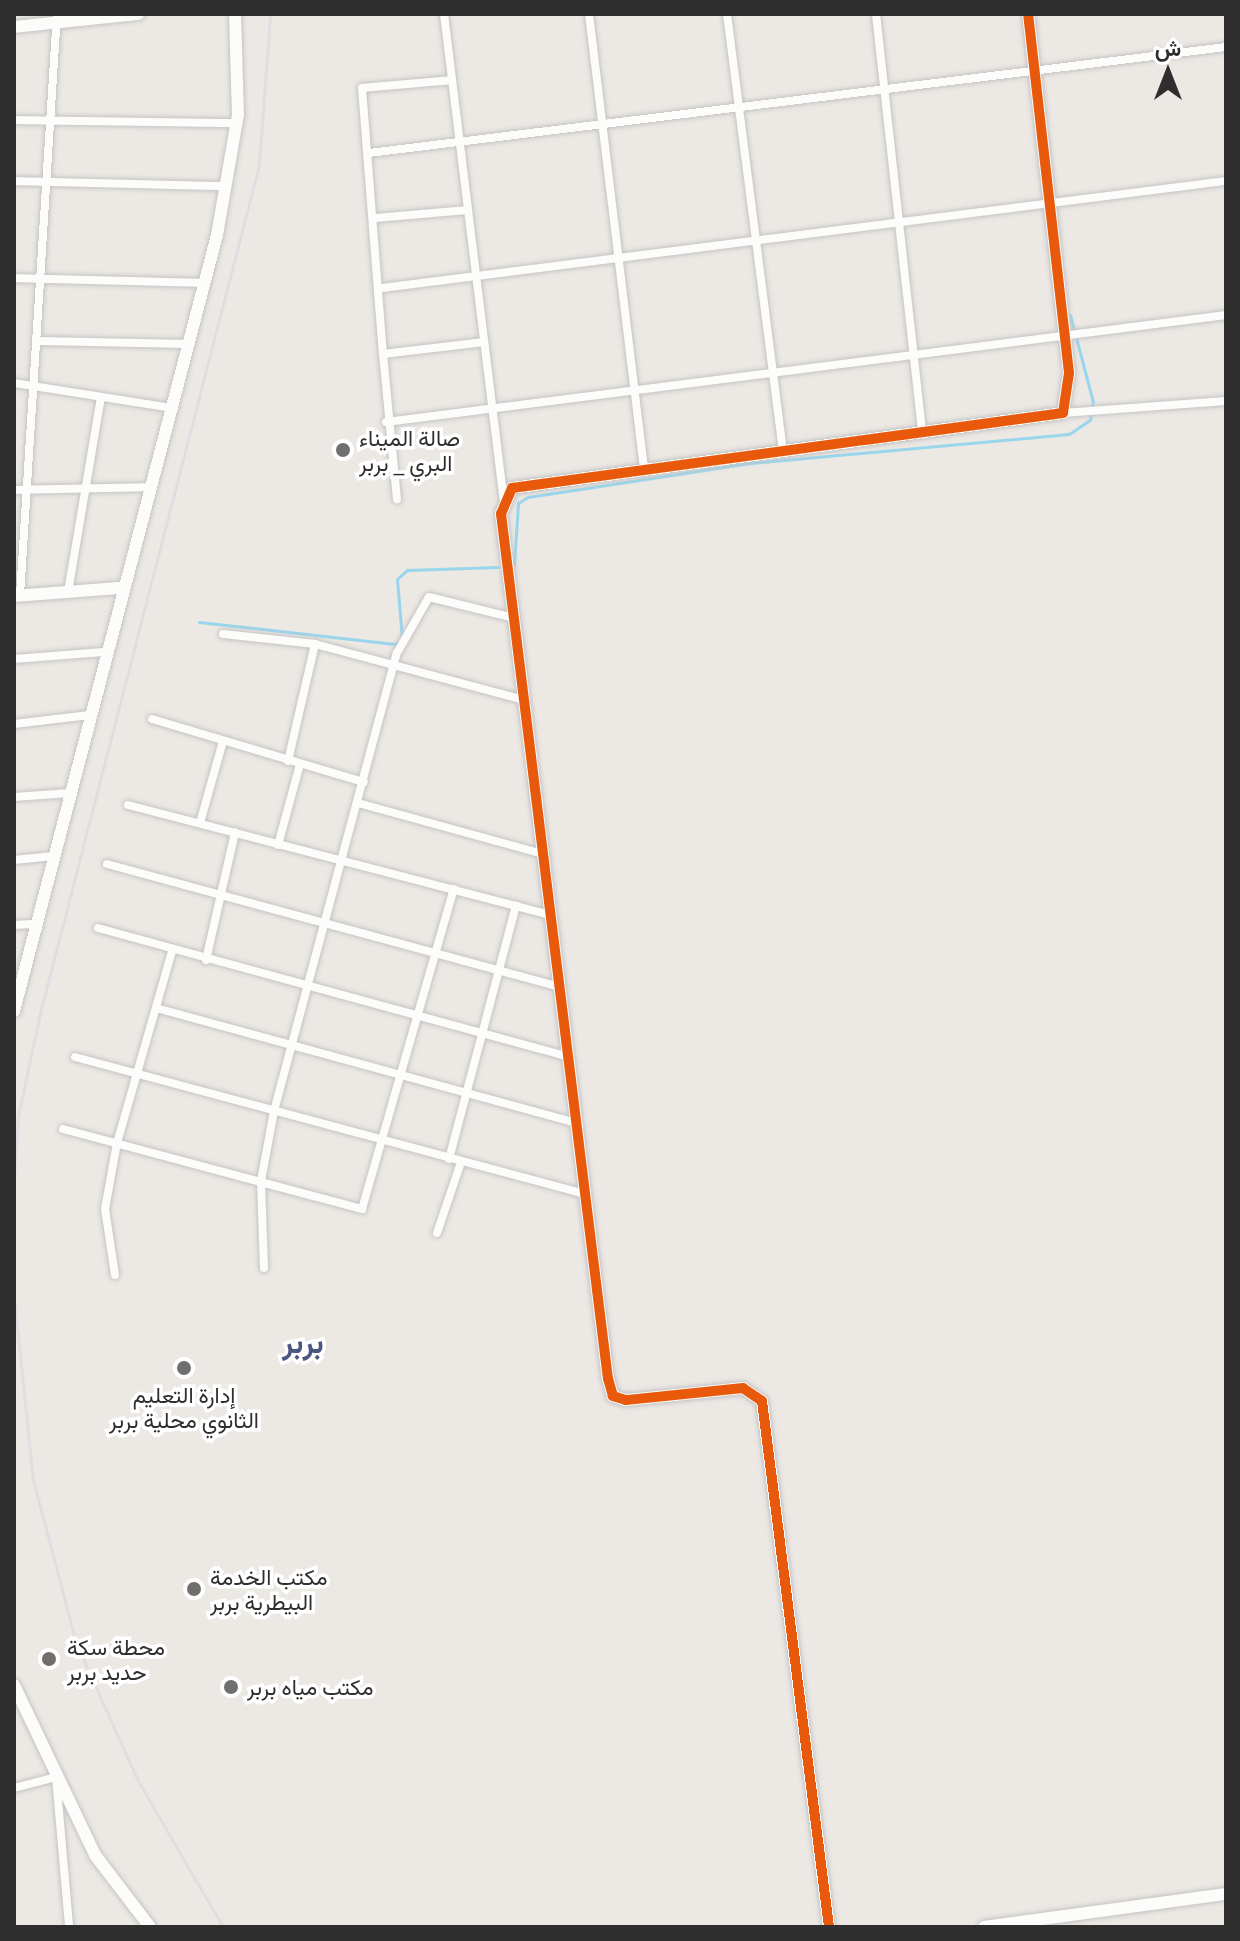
<!DOCTYPE html>
<html>
<head>
<meta charset="utf-8">
<style>
	body { margin:0 }
	#map { position:relative; width:1240px; height:1941px; overflow:hidden; background:#ece8e4; font-family:Ubuntu,Vazirmatn,sans-serif }
	div>[style] { position:absolute }
	.stream>* { height:3px; margin:-1.5px; padding:0 1.5px; transform-origin:1.5px; border-radius:1.5px; background:#99d6ec }
	.roads { filter:drop-shadow(0 0 2px #c5c4c5) drop-shadow(0 0 2px #c5c4c5) }
	.street>* { height:8px; margin:-4px; padding:0 4px; transform-origin:4px; border-radius:4px; background:#fcfcfb }
	.secondary>* { height:12px; margin:-6px; padding:0 6px; transform-origin:6px; border-radius:6px; background:#fcfcfb }
	.rail>* { height:3px; margin:-1.5px; padding:0 1.5px; transform-origin:1.5px; border-radius:1.5px; background:#dfdfe1 }
	.cycleway>* { height:10px; margin:-5px; padding:0 5px; transform-origin:5px; border-radius:5px; background:#e8590c }
	.dots>* { width:22px; height:22px; translate:-50% -50%; box-sizing:border-box; border:4px solid #fff; border-radius:50% }
	span { translate:-50% -50%; white-space:nowrap; text-align:center; line-height:1.15; -webkit-text-stroke:7px #fff; paint-order:stroke }
	.poi-label { font-size:22px; color:#2e2e2e }
	.left { translate:0 -50%; text-align:left }
	.district-label { font-size:30px; color:#4d5680; font-weight:700 }
	.frame { position:absolute; inset:0; border:16px solid #2e2e2e; pointer-events:none }
	.north { position:absolute; left:1128px; top:32px; width:80px; height:80px; -webkit-text-stroke:6px #fff; paint-order:stroke; rotate:0deg; font-size:22px; font-weight:700; line-height:32px; text-align:center; color:#2e2e2e }
	.north::after { content:''; display:block; margin:auto; width:28px; height:36px; background:#2e2e2e; clip-path:polygon(50% 0,100% 100%,50% 72%,0 100%) }
</style>
</head>
<body>
<div id="map">
	<div class="stream">
		<div style="left:514px;top:565px;width:62px;rotate:-86.3deg"></div>
		<div style="left:518px;top:503px;width:12px;rotate:-31deg"></div>
		<div style="left:528px;top:497px;width:226px;rotate:-8.7deg"></div>
		<div style="left:751px;top:463px;width:319px;rotate:-5.2deg"></div>
		<div style="left:1069px;top:434px;width:25px;rotate:-34deg"></div>
		<div style="left:1090px;top:420px;width:18px;rotate:-81deg"></div>
		<div style="left:1093px;top:402px;width:90px;rotate:-104.8deg"></div>
		<div style="left:199px;top:622px;width:197px;rotate:6.4deg"></div>
		<div style="left:395px;top:644px;width:9px;rotate:-36deg"></div>
		<div style="left:402px;top:639px;width:60px;rotate:-94.8deg"></div>
		<div style="left:397px;top:579px;width:13px;rotate:-42deg"></div>
		<div style="left:407px;top:570px;width:91px;rotate:-1.9deg"></div>
	</div>
	<div class="roads">
		<div class="street">
			<div style="left:444px;top:14px;width:487px;rotate:83deg"></div>
			<div style="left:589px;top:14px;width:458px;rotate:83.1deg"></div>
			<div style="left:727px;top:14px;width:441px;rotate:82.7deg"></div>
			<div style="left:876px;top:14px;width:423px;rotate:83.7deg"></div>
			<div style="left:452px;top:80px;width:90px;rotate:174.9deg"></div>
			<div style="left:362px;top:88px;width:267px;rotate:85.5deg"></div>
			<div style="left:383px;top:354px;width:102px;rotate:-6.8deg"></div>
			<div style="left:14px;top:120px;width:223px;rotate:0.8deg"></div>
			<div style="left:369px;top:153px;width:864px;rotate:-7.05deg"></div>
			<div style="left:14px;top:181px;width:208px;rotate:1.4deg"></div>
			<div style="left:375px;top:218px;width:93px;rotate:-4.9deg"></div>
			<div style="left:14px;top:278px;width:190px;rotate:1.5deg"></div>
			<div style="left:382px;top:288px;width:851px;rotate:-7.23deg"></div>
			<div style="left:39px;top:341px;width:150px;rotate:1.1deg"></div>
			<div style="left:383px;top:354px;width:146px;rotate:84.5deg"></div>
			<div style="left:14px;top:383px;width:160px;rotate:9deg"></div>
			<div style="left:1063px;top:413px;width:163px;rotate:-4.2deg"></div>
			<div style="left:386px;top:422px;width:847px;rotate:-7.26deg"></div>
			<div style="left:14px;top:490px;width:138px;rotate:-1.2deg"></div>
			<div style="left:68px;top:592px;width:198px;rotate:-80.4deg"></div>
			<div style="left:20px;top:595px;width:582px;rotate:-86.36deg"></div>
			<div style="left:223px;top:634px;width:93px;rotate:6.2deg"></div>
			<div style="left:315px;top:644px;width:216px;rotate:15deg"></div>
			<div style="left:14px;top:659px;width:90px;rotate:-4.4deg"></div>
			<div style="left:152px;top:719px;width:221px;rotate:16.6deg"></div>
			<div style="left:14px;top:724px;width:76px;rotate:-6.8deg"></div>
			<div style="left:288px;top:761px;width:120px;rotate:-77deg"></div>
			<div style="left:14px;top:797px;width:56px;rotate:-4.1deg"></div>
			<div style="left:358px;top:803px;width:192px;rotate:15.4deg"></div>
			<div style="left:128px;top:805px;width:436px;rotate:14.6deg"></div>
			<div style="left:200px;top:823px;width:85px;rotate:-74.3deg"></div>
			<div style="left:278px;top:845px;width:84px;rotate:-74.8deg"></div>
			<div style="left:14px;top:860px;width:40px;rotate:-5.7deg"></div>
			<div style="left:107px;top:864px;width:468px;rotate:15.2deg"></div>
			<div style="left:14px;top:925px;width:22px;rotate:-3deg"></div>
			<div style="left:98px;top:928px;width:487px;rotate:15.3deg"></div>
			<div style="left:206px;top:960px;width:131px;rotate:-77.2deg"></div>
			<div style="left:156px;top:1008px;width:435px;rotate:15.3deg"></div>
			<div style="left:75px;top:1057px;width:528px;rotate:15.04deg"></div>
			<div style="left:63px;top:1129px;width:310px;rotate:15deg"></div>
			<div style="left:362px;top:1209px;width:333px;rotate:-74deg"></div>
			<div style="left:449px;top:1159px;width:262px;rotate:-75.2deg"></div>
			<div style="left:437px;top:1233px;width:75px;rotate:-71.3deg"></div>
			<div style="left:264px;top:1268px;width:87px;rotate:-92deg"></div>
			<div style="left:261px;top:1181px;width:71px;rotate:-79.5deg"></div>
			<div style="left:274px;top:1111px;width:474px;rotate:-75deg"></div>
			<div style="left:397px;top:653px;width:64px;rotate:-60.3deg"></div>
			<div style="left:429px;top:597px;width:83px;rotate:13.9deg"></div>
			<div style="left:115px;top:1275px;width:67px;rotate:-98.6deg"></div>
			<div style="left:105px;top:1209px;width:67px;rotate:-79.7deg"></div>
			<div style="left:117px;top:1143px;width:200px;rotate:-74deg"></div>
			<div style="left:14px;top:1788px;width:43px;rotate:-14.7deg"></div>
			<div style="left:56px;top:1777px;width:151px;rotate:85deg"></div>
		</div>
		<div class="secondary">
			<div style="left:14px;top:27px;width:125px;rotate:-6deg"></div>
			<div style="left:14px;top:596px;width:105px;rotate:-4.4deg"></div>
			<div style="left:14px;top:1011px;width:802px;rotate:-75.34deg"></div>
			<div style="left:217px;top:235px;width:122px;rotate:-80.1deg"></div>
			<div style="left:238px;top:115px;width:101px;rotate:-91.7deg"></div>
			<div style="left:14px;top:1685px;width:188px;rotate:64.5deg"></div>
			<div style="left:95px;top:1855px;width:91px;rotate:52.6deg"></div>
			<div style="left:829px;top:1927px;width:530px;rotate:-97.26deg"></div>
			<div style="left:762px;top:1401px;width:23px;rotate:-146deg"></div>
			<div style="left:743px;top:1388px;width:118px;rotate:174.1deg"></div>
			<div style="left:626px;top:1400px;width:14px;rotate:-163deg"></div>
			<div style="left:613px;top:1396px;width:18px;rotate:-106deg"></div>
			<div style="left:608px;top:1379px;width:872px;rotate:-97.05deg"></div>
			<div style="left:501px;top:514px;width:28px;rotate:-67deg"></div>
			<div style="left:512px;top:488px;width:556px;rotate:-7.75deg"></div>
			<div style="left:1063px;top:413px;width:40px;rotate:-81.5deg"></div>
			<div style="left:1069px;top:373px;width:361px;rotate:-96.5deg"></div>
			<div style="left:984px;top:1927px;width:244px;rotate:-7.8deg"></div>
		</div>
	</div>
	<div class="rail">
		<div style="left:14px;top:1180px;width:64px;rotate:-86.4deg"></div>
		<div style="left:18px;top:1116px;width:105px;rotate:-77.9deg"></div>
		<div style="left:40px;top:1013px;width:876px;rotate:-75.52deg"></div>
		<div style="left:259px;top:165px;width:151px;rotate:-85.8deg"></div>
		<div style="left:14px;top:1297px;width:184px;rotate:84.1deg"></div>
		<div style="left:33px;top:1480px;width:169px;rotate:75.2deg"></div>
		<div style="left:76px;top:1643px;width:151px;rotate:65.8deg"></div>
		<div style="left:138px;top:1781px;width:169px;rotate:59.8deg"></div>
	</div>
	<div class="cycleway">
		<div style="left:829px;top:1927px;width:530px;rotate:-97.26deg"></div>
		<div style="left:762px;top:1401px;width:23px;rotate:-146deg"></div>
		<div style="left:743px;top:1388px;width:118px;rotate:174.1deg"></div>
		<div style="left:626px;top:1400px;width:14px;rotate:-163deg"></div>
		<div style="left:613px;top:1396px;width:18px;rotate:-106deg"></div>
		<div style="left:608px;top:1379px;width:872px;rotate:-97.05deg"></div>
		<div style="left:501px;top:514px;width:28px;rotate:-67deg"></div>
		<div style="left:512px;top:488px;width:556px;rotate:-7.75deg"></div>
		<div style="left:1063px;top:413px;width:40px;rotate:-81.5deg"></div>
		<div style="left:1069px;top:373px;width:361px;rotate:-96.5deg"></div>
	</div>
	<div class="dots">
		<div style="left:343px;top:450px;background:#706f6e"></div>
		<div style="left:184px;top:1368px;background:#706f6e"></div>
		<div style="left:194px;top:1589px;background:#706f6e"></div>
		<div style="left:49px;top:1659px;background:#706f6e"></div>
		<div style="left:231px;top:1687px;background:#706f6e"></div>
	</div>
	<div class="poi-label">
		<span class="left" style="left:359px;top:450px">صالة الميناء<br>البري _ بربر</span>
		<span style="left:184px;top:1407px">إدارة التعليم<br>الثانوي محلية بربر</span>
		<span class="left" style="left:210px;top:1589px">مكتب الخدمة<br>البيطرية بربر</span>
		<span class="left" style="left:67px;top:1659px">محطة سكة<br>حديد بربر</span>
		<span class="left" style="left:247px;top:1687px">مكتب مياه بربر</span>
	</div>
	<div class="district-label">
		<span style="left:303px;top:1342px">بربر</span>
	</div>
	<div class="frame"></div>
	<div class="north">ش</div>
</div>
</body>
</html>
